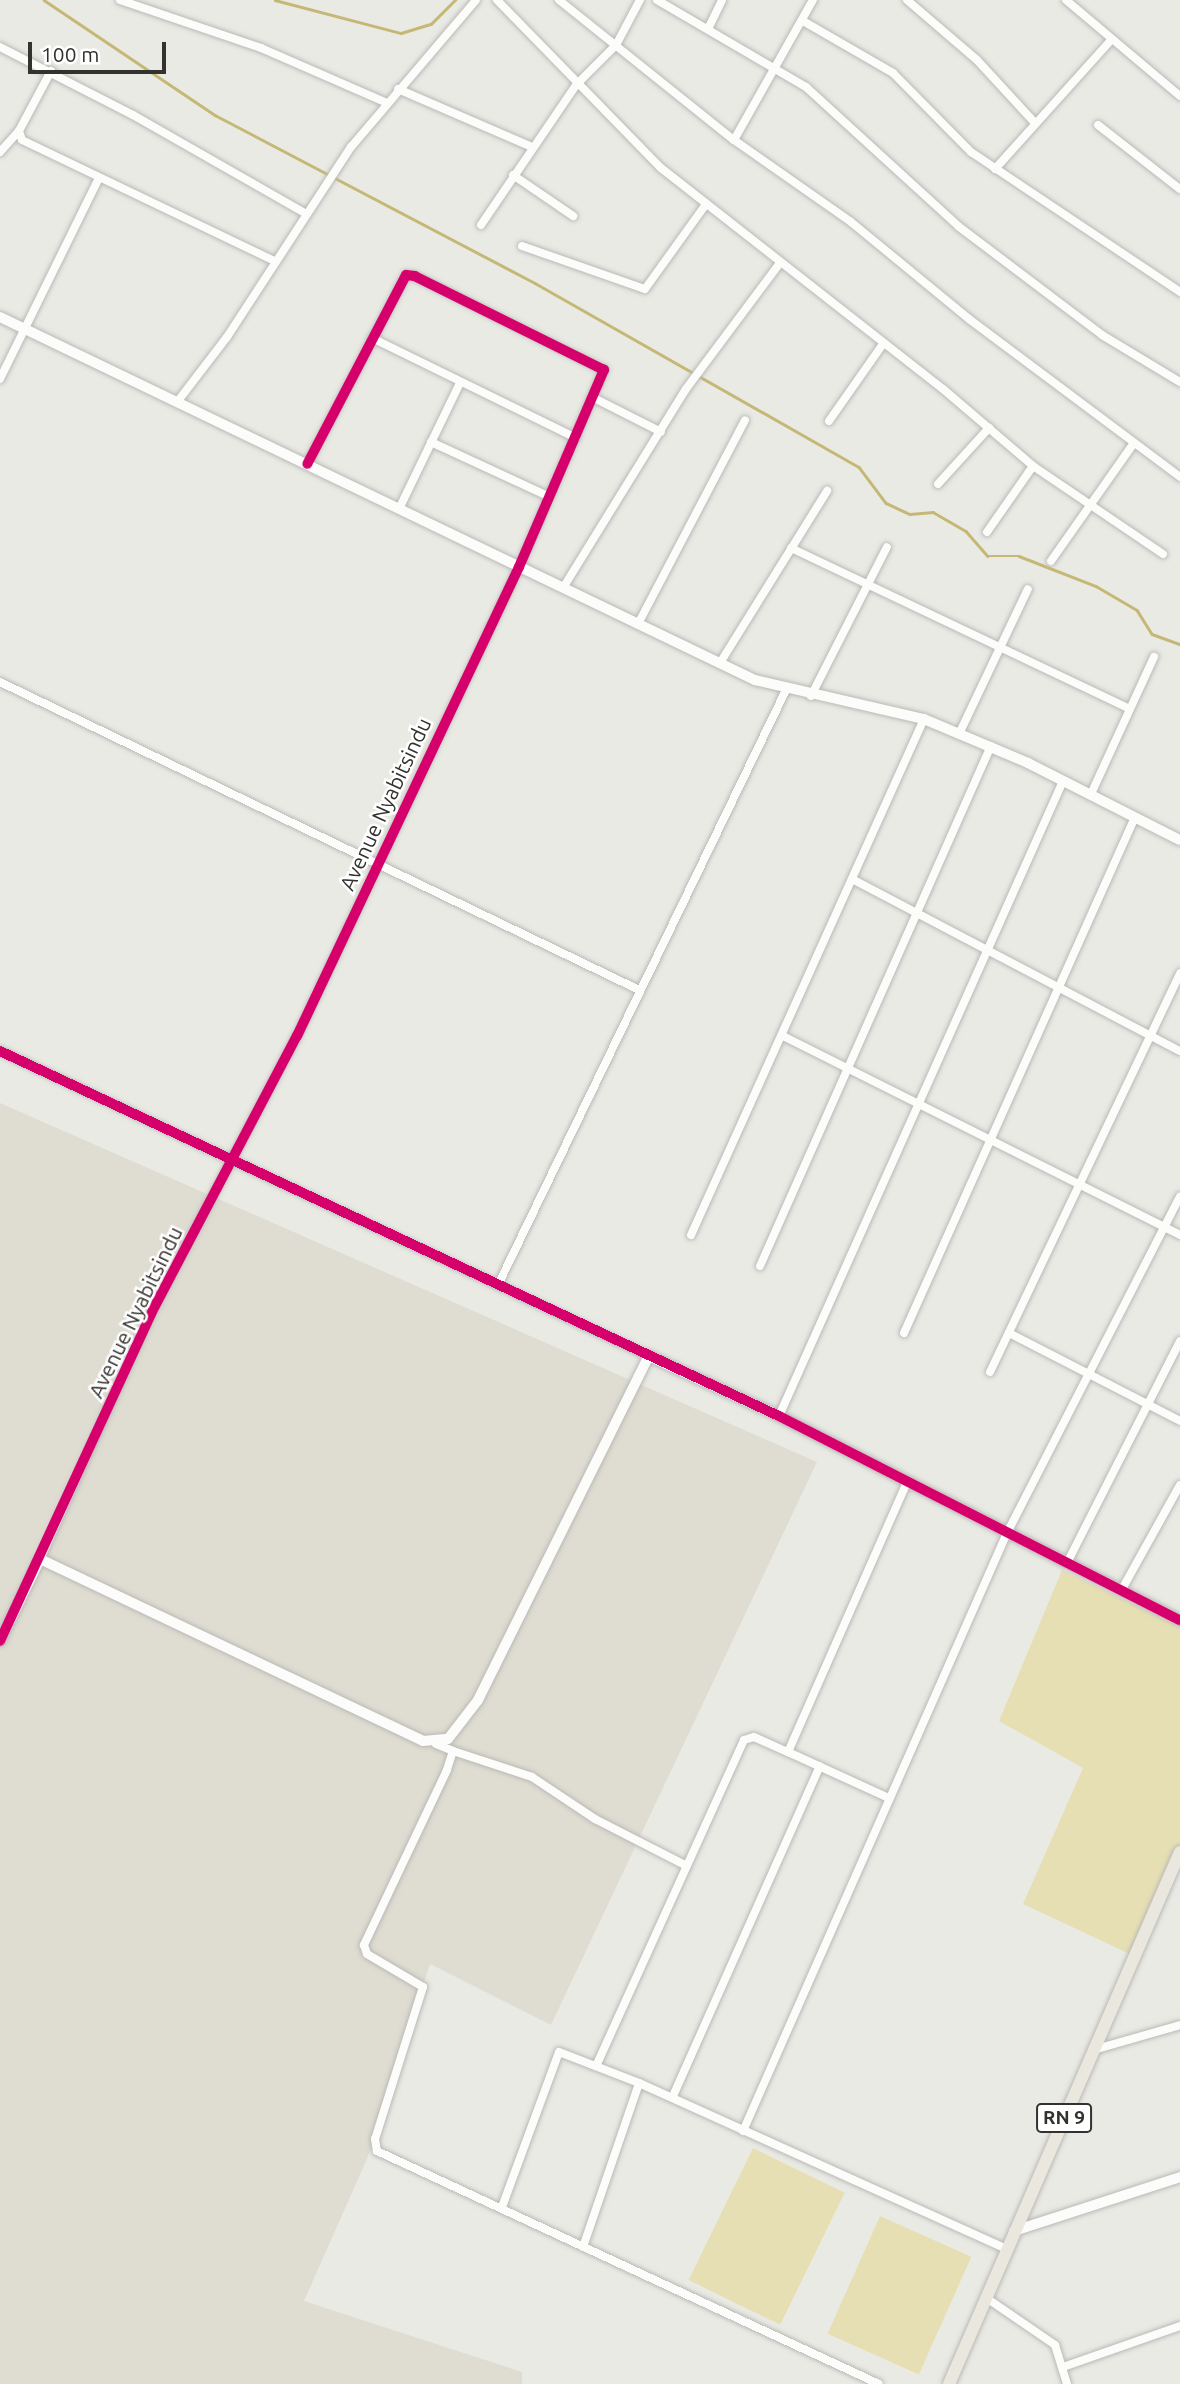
<!DOCTYPE html>
<html>
<head>
<meta charset="utf-8">
<style>
	body { margin:0 }
	#map { position:relative; width:1180px; height:2384px; overflow:hidden; background:#eaeae5; font-family:Ubuntu,sans-serif }
	div>[style] { position:absolute }
	.built>* { inset:0; background:#dfddd2 }
	.green>* { inset:0; background:#e7dfb4; transform-origin:0 0 }
	.stream>* { height:2.5px; margin:-1.25px; padding:0 1.25px; transform-origin:1.25px; border-radius:1.25px; background:#c5b877 }
	.roads { filter:drop-shadow(0 0 2px #bab9b6) drop-shadow(0 0 2px #bab9b6) }
	.minor>* { height:8px; margin:-4px; padding:0 4px; transform-origin:4px; border-radius:4px; background:#fcfcfb }
	.tertiary>* { height:10px; margin:-5px; padding:0 5px; transform-origin:5px; border-radius:5px; background:#fcfcfb }
	.primary>* { height:12px; margin:-6px; padding:0 6px; transform-origin:6px; border-radius:6px; background:#eae8de }
	.cycleway>* { height:10px; margin:-5px; padding:0 5px; transform-origin:5px; border-radius:5px; background:#d6006c }
	span { translate:-50% -50%; white-space:nowrap; text-align:center; line-height:1.15; -webkit-text-stroke:5px #fff; paint-order:stroke }
	.shield-label span { padding:2px 5px; background:#fff; border:2px solid; border-radius:5px; -webkit-text-stroke-width:0 }
	.shield-label { font-size:19px; color:#33322f; font-weight:700 }
	.street-label { font-size:21px; color:#33322f }
	.scale { position:absolute; left:28px; top:42px; width:138px; height:32px; box-sizing:border-box; border:4px solid #33322f; border-top:0; padding-left:9px; font-size:21px; line-height:24px; white-space:nowrap; color:#33322f; -webkit-text-stroke:5px #fff; paint-order:stroke }
</style>
</head>
<body>
<div id="map">
	<div class="built">
		<div style="clip-path:polygon(0 1103px,817px 1462px,551px 2025px,430px 1964px,367px 2159px,304px 2301px,522px 2372px,522px 2384px,0 2384px)"></div>
	</div>
	<div class="green">
		<div style="clip-path:polygon(1062px 1570px,1180px 1627px,1180px 1848px,1134px 1956px,1023px 1904px,1083px 1768px,999px 1721px)"></div>
		<div style="left:753px;top:2148px;width:102px;height:147px;rotate:26deg"></div>
		<div style="left:880px;top:2216px;width:100px;height:129px;rotate:24deg"></div>
	</div>
	<div class="stream">
		<div style="left:44px;top:0;width:206px;rotate:33.9deg"></div>
		<div style="left:215px;top:115px;width:361px;rotate:27.7deg"></div>
		<div style="left:535px;top:283px;width:373px;rotate:29.6deg"></div>
		<div style="left:859px;top:467px;width:45px;rotate:53.1deg"></div>
		<div style="left:886px;top:503px;width:26px;rotate:25deg"></div>
		<div style="left:910px;top:514px;width:23px;rotate:-5deg"></div>
		<div style="left:933px;top:512px;width:38px;rotate:30deg"></div>
		<div style="left:966px;top:531px;width:33px;rotate:49deg"></div>
		<div style="left:988px;top:556px;width:31px"></div>
		<div style="left:1019px;top:556px;width:83px;rotate:21.3deg"></div>
		<div style="left:1096px;top:586px;width:48px;rotate:30.3deg"></div>
		<div style="left:1137px;top:610px;width:28px;rotate:58deg"></div>
		<div style="left:1152px;top:634px;width:30px;rotate:20deg"></div>
		<div style="left:275px;top:0;width:130px;rotate:14.7deg"></div>
		<div style="left:401px;top:33px;width:31px;rotate:-17deg"></div>
		<div style="left:431px;top:24px;width:34px;rotate:-45deg"></div>
	</div>
	<div class="roads">
		<div class="minor">
			<div style="left:120px;top:0;width:149px;rotate:18.8deg"></div>
			<div style="left:261px;top:48px;width:137px;rotate:23.6deg"></div>
			<div style="left:497px;top:0;width:235px;rotate:45.7deg"></div>
			<div style="left:661px;top:168px;width:358px;rotate:38.1deg"></div>
			<div style="left:943px;top:389px;width:118px;rotate:40.5deg"></div>
			<div style="left:1033px;top:466px;width:157px;rotate:34.1deg"></div>
			<div style="left:559px;top:0;width:224px;rotate:38.7deg"></div>
			<div style="left:734px;top:140px;width:143px;rotate:35deg"></div>
			<div style="left:851px;top:222px;width:153px;rotate:39.4deg"></div>
			<div style="left:969px;top:319px;width:264px;rotate:36.8deg"></div>
			<div style="left:657px;top:0;width:173px;rotate:30.3deg"></div>
			<div style="left:806px;top:87px;width:206px;rotate:42.4deg"></div>
			<div style="left:958px;top:226px;width:181px;rotate:37.1deg"></div>
			<div style="left:1102px;top:335px;width:91px;rotate:31.1deg"></div>
			<div style="left:907px;top:0;width:92px;rotate:40.6deg"></div>
			<div style="left:977px;top:60px;width:84px;rotate:47.4deg"></div>
			<div style="left:1066px;top:0;width:149px;rotate:40.1deg"></div>
			<div style="left:803px;top:21px;width:104px;rotate:30deg"></div>
			<div style="left:893px;top:73px;width:111px;rotate:45.4deg"></div>
			<div style="left:971px;top:152px;width:252px;rotate:33.8deg"></div>
			<div style="left:708px;top:29px;width:32px;rotate:-64deg"></div>
			<div style="left:0;top:47px;width:149px;rotate:27.1deg"></div>
			<div style="left:133px;top:115px;width:198px;rotate:29.7deg"></div>
			<div style="left:51px;top:71px;width:68px;rotate:118.1deg"></div>
			<div style="left:19px;top:131px;width:9px;rotate:72deg"></div>
			<div style="left:22px;top:140px;width:280px;rotate:25.6deg"></div>
			<div style="left:398px;top:89px;width:146px;rotate:23.4deg"></div>
			<div style="left:1098px;top:125px;width:104px;rotate:38deg"></div>
			<div style="left:734px;top:140px;width:161px;rotate:-60.6deg"></div>
			<div style="left:0;top:152px;width:28px;rotate:-48deg"></div>
			<div style="left:995px;top:169px;width:173px;rotate:-48deg"></div>
			<div style="left:513px;top:175px;width:73px;rotate:34.3deg"></div>
			<div style="left:481px;top:225px;width:171px;rotate:-55.8deg"></div>
			<div style="left:577px;top:84px;width:55px;rotate:-45deg"></div>
			<div style="left:616px;top:45px;width:51px;rotate:-61.9deg"></div>
			<div style="left:522px;top:246px;width:130px;rotate:19.3deg"></div>
			<div style="left:645px;top:289px;width:105px;rotate:-54.3deg"></div>
			<div style="left:372px;top:338px;width:227px;rotate:26.1deg"></div>
			<div style="left:0;top:379px;width:224px;rotate:-63.8deg"></div>
			<div style="left:594px;top:398px;width:75px;rotate:26.9deg"></div>
			<div style="left:178px;top:401px;width:81px;rotate:-52.6deg"></div>
			<div style="left:227px;top:337px;width:227px;rotate:-56.9deg"></div>
			<div style="left:351px;top:147px;width:193px;rotate:-49.6deg"></div>
			<div style="left:829px;top:421px;width:94px;rotate:-55deg"></div>
			<div style="left:431px;top:442px;width:129px;rotate:24.8deg"></div>
			<div style="left:938px;top:484px;width:76px;rotate:-47.7deg"></div>
			<div style="left:399px;top:509px;width:140px;rotate:-64.2deg"></div>
			<div style="left:987px;top:532px;width:80px;rotate:-55.1deg"></div>
			<div style="left:791px;top:548px;width:373px;rotate:25.4deg"></div>
			<div style="left:1051px;top:561px;width:144px;rotate:-54.9deg"></div>
			<div style="left:563px;top:588px;width:234px;rotate:-58.3deg"></div>
			<div style="left:686px;top:389px;width:157px;rotate:-53.3deg"></div>
			<div style="left:638px;top:624px;width:230px;rotate:-62.3deg"></div>
			<div style="left:720px;top:663px;width:203px;rotate:-58.1deg"></div>
			<div style="left:0;top:682px;width:709px;rotate:25.73deg"></div>
			<div style="left:811px;top:696px;width:167px;rotate:-63deg"></div>
			<div style="left:960px;top:732px;width:158px;rotate:-64.6deg"></div>
			<div style="left:1091px;top:794px;width:151px;rotate:-65.3deg"></div>
			<div style="left:852px;top:879px;width:370px;rotate:27.7deg"></div>
			<div style="left:783px;top:1036px;width:444px;rotate:26.6deg"></div>
			<div style="left:0;top:1051px;width:717px;rotate:25.17deg"></div>
			<div style="left:691px;top:1235px;width:566px;rotate:-65.7deg"></div>
			<div style="left:760px;top:1266px;width:569px;rotate:-66.05deg"></div>
			<div style="left:498px;top:1285px;width:661px;rotate:-64.17deg"></div>
			<div style="left:904px;top:1333px;width:565px;rotate:-65.88deg"></div>
			<div style="left:1009px;top:1333px;width:192px;rotate:27.2deg"></div>
			<div style="left:990px;top:1372px;width:442px;rotate:-64.5deg"></div>
			<div style="left:779px;top:1416px;width:696px;rotate:-65.9deg"></div>
			<div style="left:40px;top:1559px;width:278px;rotate:-65.6deg"></div>
			<div style="left:155px;top:1306px;width:305px;rotate:-62.3deg"></div>
			<div style="left:297px;top:1036px;width:519px;rotate:-64.67deg"></div>
			<div style="left:519px;top:567px;width:215px;rotate:-66.7deg"></div>
			<div style="left:604px;top:370px;width:211px;rotate:-153.6deg"></div>
			<div style="left:415px;top:276px;width:9px;rotate:-174deg"></div>
			<div style="left:406px;top:275px;width:213px;rotate:117.6deg"></div>
			<div style="left:1067px;top:1563px;width:249px;rotate:-63deg"></div>
			<div style="left:1121px;top:1591px;width:121px;rotate:-60.9deg"></div>
			<div style="left:436px;top:1744px;width:18px;rotate:22deg"></div>
			<div style="left:453px;top:1751px;width:20px;rotate:108deg"></div>
			<div style="left:447px;top:1770px;width:194px;rotate:115.4deg"></div>
			<div style="left:364px;top:1945px;width:9px;rotate:72deg"></div>
			<div style="left:367px;top:1954px;width:65px;rotate:30.5deg"></div>
			<div style="left:423px;top:1987px;width:159px;rotate:107.5deg"></div>
			<div style="left:375px;top:2139px;width:12px;rotate:81deg"></div>
			<div style="left:377px;top:2151px;width:553px;rotate:24.9deg"></div>
			<div style="left:453px;top:1751px;width:83px;rotate:18.2deg"></div>
			<div style="left:532px;top:1777px;width:76px;rotate:33.7deg"></div>
			<div style="left:595px;top:1819px;width:103px;rotate:27.1deg"></div>
			<div style="left:788px;top:1752px;width:111px;rotate:24.5deg"></div>
			<div style="left:1093px;top:2050px;width:91px;rotate:-16deg"></div>
			<div style="left:597px;top:2064px;width:356px;rotate:-65.6deg"></div>
			<div style="left:744px;top:1740px;width:10px;rotate:-17deg"></div>
			<div style="left:754px;top:1737px;width:37px;rotate:24deg"></div>
			<div style="left:788px;top:1752px;width:295px;rotate:-66.2deg"></div>
			<div style="left:673px;top:2096px;width:361px;rotate:-66deg"></div>
			<div style="left:743px;top:2131px;width:654px;rotate:-66.18deg"></div>
			<div style="left:1007px;top:1533px;width:378px;rotate:-62.8deg"></div>
			<div style="left:502px;top:2207px;width:165px;rotate:-69.8deg"></div>
			<div style="left:559px;top:2052px;width:86px;rotate:21.2deg"></div>
			<div style="left:583px;top:2247px;width:173px;rotate:-71.1deg"></div>
			<div style="left:639px;top:2083px;width:401px;rotate:24.3deg"></div>
			<div style="left:985px;top:2297px;width:85px;rotate:34.4deg"></div>
			<div style="left:1055px;top:2345px;width:41px;rotate:72.9deg"></div>
			<div style="left:1063px;top:2367px;width:124px;rotate:-19.3deg"></div>
		</div>
		<div class="tertiary">
			<div style="left:0;top:317px;width:838px;rotate:25.68deg"></div>
			<div style="left:755px;top:680px;width:173px;rotate:13deg"></div>
			<div style="left:924px;top:719px;width:113px;rotate:22.9deg"></div>
			<div style="left:1028px;top:763px;width:170px;rotate:26.9deg"></div>
			<div style="left:0;top:1641px;width:91px;rotate:-64deg"></div>
			<div style="left:40px;top:1559px;width:424px;rotate:25.4deg"></div>
			<div style="left:423px;top:1741px;width:25px;rotate:-5deg"></div>
			<div style="left:448px;top:1739px;width:49px;rotate:-52.4deg"></div>
			<div style="left:478px;top:1700px;width:384px;rotate:-63.6deg"></div>
			<div style="left:649px;top:1356px;width:143px;rotate:24.8deg"></div>
			<div style="left:779px;top:1416px;width:450px;rotate:27deg"></div>
			<div style="left:1014px;top:2231px;width:175px;rotate:-18deg"></div>
		</div>
		<div class="primary">
			<div style="left:949px;top:2384px;width:580px;rotate:-66.53deg"></div>
		</div>
	</div>
	<div class="cycleway">
		<div style="left:0;top:1051px;width:860px;rotate:25.11deg"></div>
		<div style="left:779px;top:1416px;width:450px;rotate:27deg"></div>
		<div style="left:0;top:1641px;width:369px;rotate:-65.2deg"></div>
		<div style="left:155px;top:1306px;width:305px;rotate:-62.3deg"></div>
		<div style="left:297px;top:1036px;width:519px;rotate:-64.67deg"></div>
		<div style="left:519px;top:567px;width:215px;rotate:-66.7deg"></div>
		<div style="left:604px;top:370px;width:211px;rotate:-153.6deg"></div>
		<div style="left:415px;top:276px;width:9px;rotate:-174deg"></div>
		<div style="left:406px;top:275px;width:213px;rotate:117.6deg"></div>
	</div>
	<div class="shield-label">
		<span style="left:1064px;top:2118px">RN 9</span>
	</div>
	<div class="street-label">
		<span style="left:385px;top:804px;rotate:-65deg">Avenue Nyabitsindu</span>
		<span style="left:135px;top:1312px;rotate:-64deg">Avenue Nyabitsindu</span>
	</div>
	<div class="scale">100 m</div>
</div>
</body>
</html>
